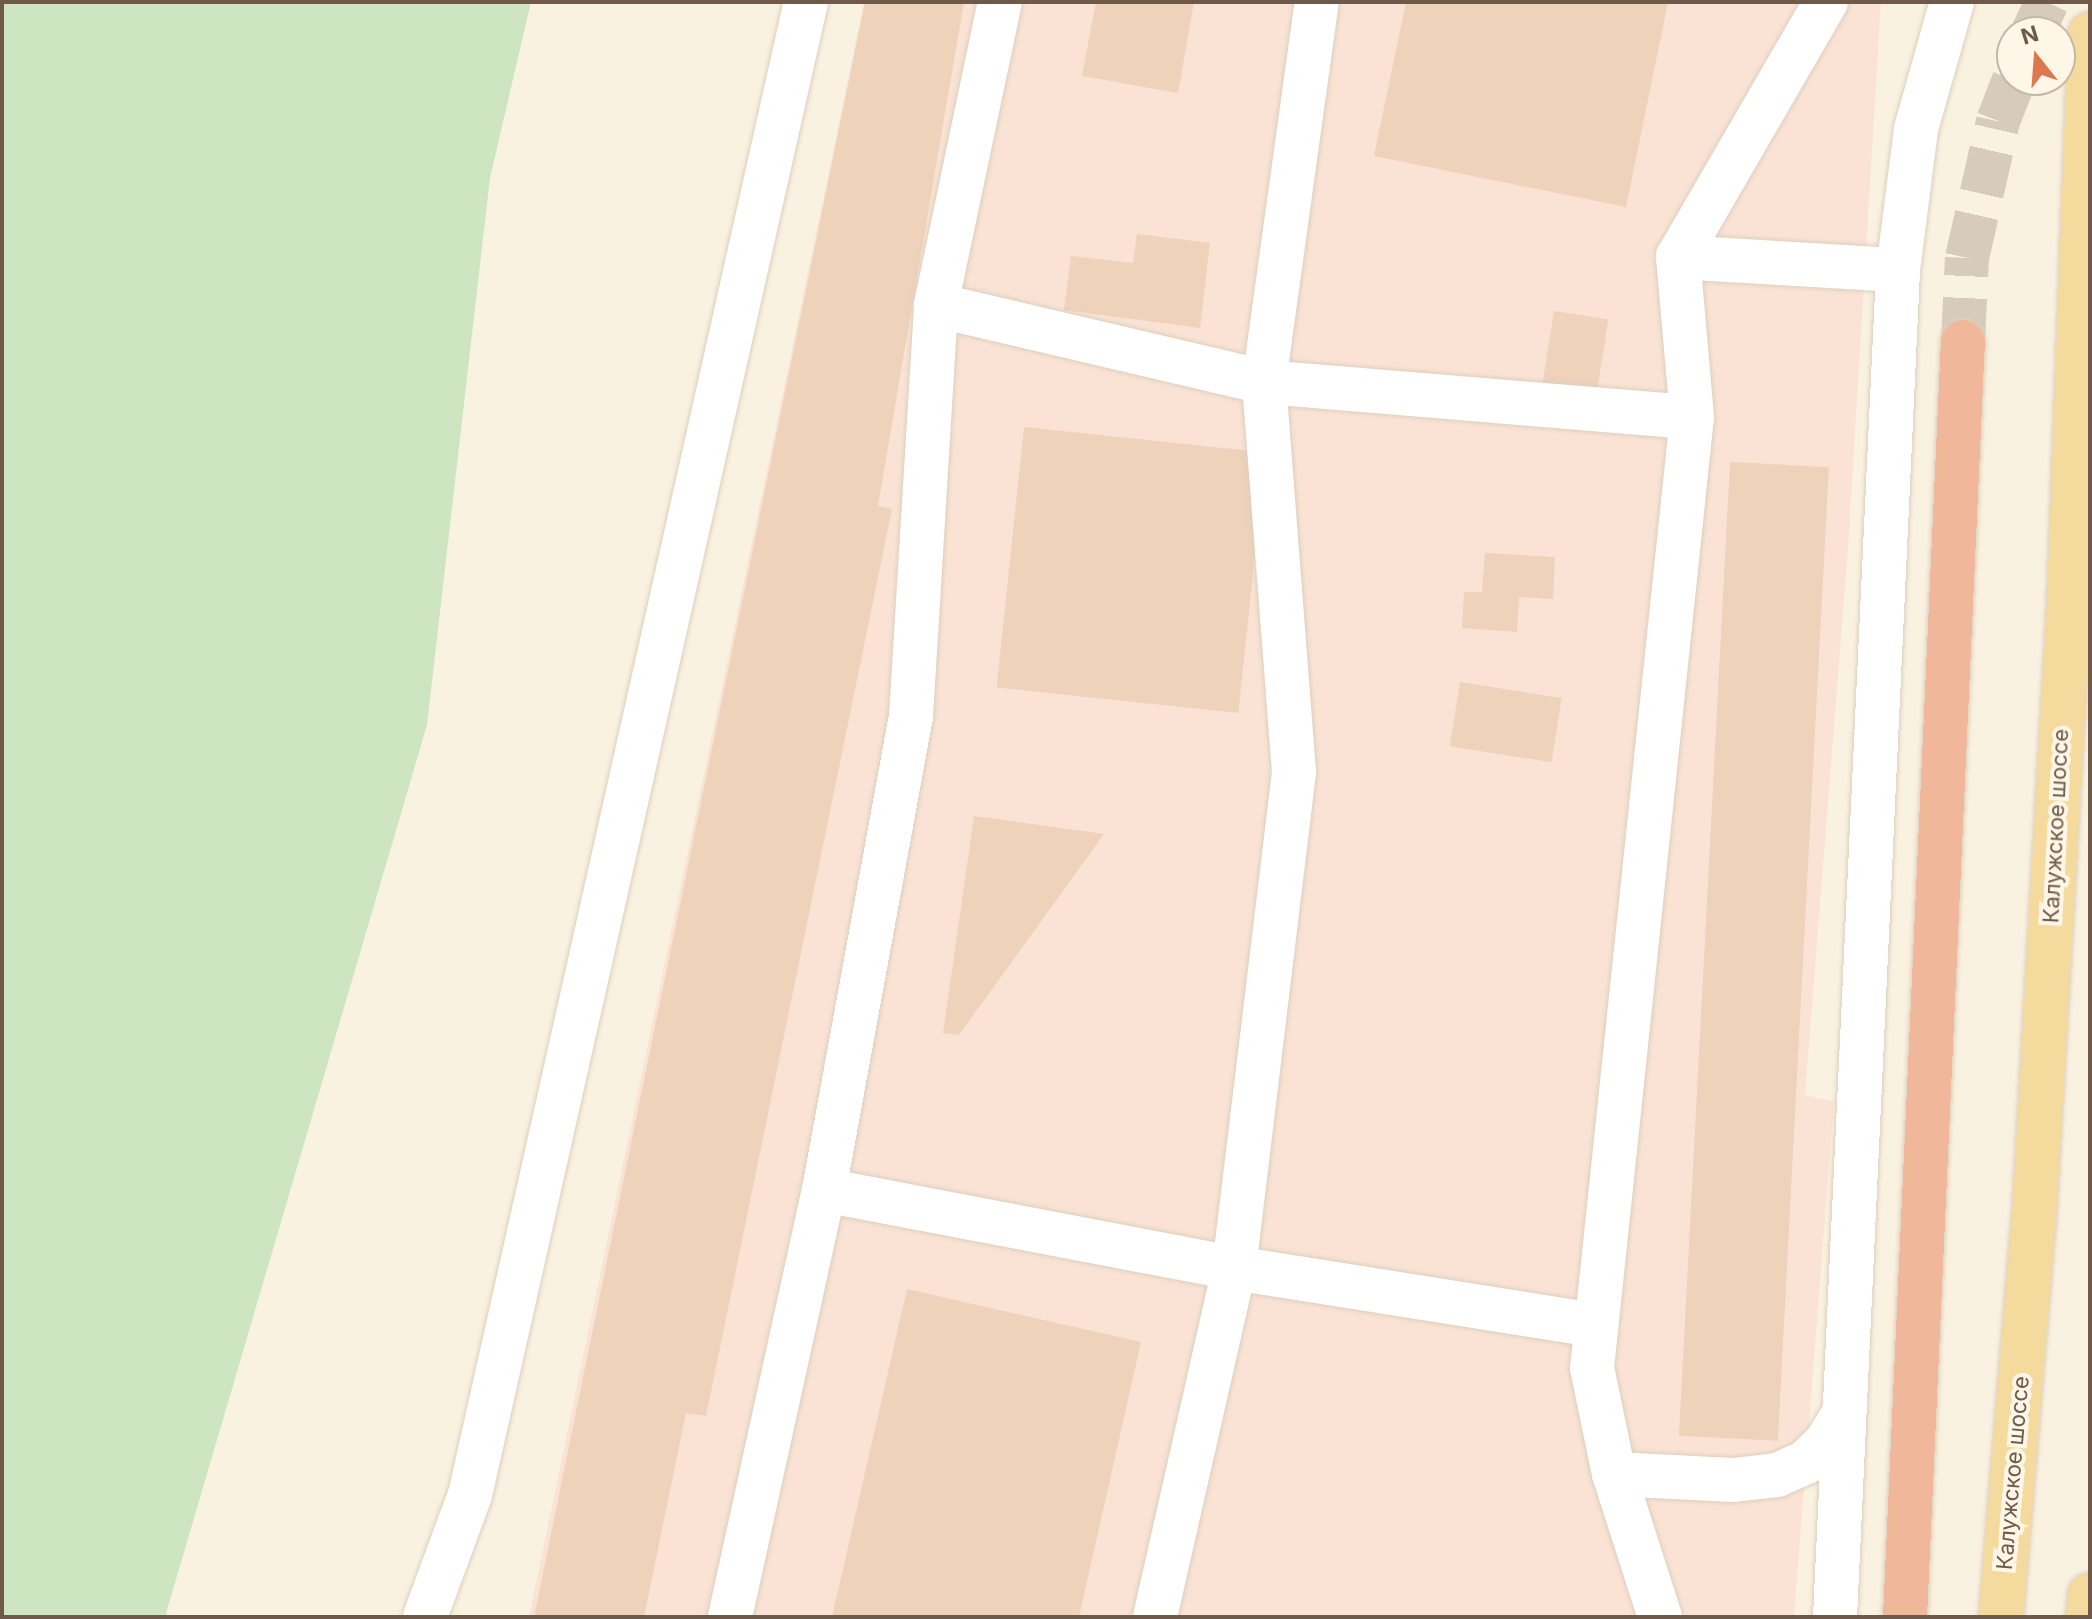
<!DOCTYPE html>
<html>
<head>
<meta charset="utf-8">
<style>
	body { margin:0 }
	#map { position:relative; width:2092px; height:1619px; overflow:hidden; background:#faf2e1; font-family:Inter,sans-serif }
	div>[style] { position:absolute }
	.commercial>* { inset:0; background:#fae3d5 }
	.green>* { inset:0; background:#cde6c1 }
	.building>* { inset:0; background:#eed2ba; transform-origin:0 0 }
	.highway-tunnel>* { height:44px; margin-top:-22px; transform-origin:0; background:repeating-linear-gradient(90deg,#d7ccbb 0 44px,transparent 0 66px) }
	.roads { filter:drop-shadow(0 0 2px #ddcfbe) drop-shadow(0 0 2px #ddcfbe) }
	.minor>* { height:44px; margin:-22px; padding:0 22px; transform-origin:22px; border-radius:22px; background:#fff }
	.major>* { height:44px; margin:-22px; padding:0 22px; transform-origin:22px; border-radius:22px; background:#f5da9d }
	.highway>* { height:44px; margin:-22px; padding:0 22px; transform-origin:22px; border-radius:22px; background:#f1b79b }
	span { translate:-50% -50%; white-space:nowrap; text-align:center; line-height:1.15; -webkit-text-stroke:8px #fef6e6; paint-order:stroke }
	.street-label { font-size:22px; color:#6f5a4a }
	.frame { position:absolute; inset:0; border:4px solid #6f5a4a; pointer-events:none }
	.north { position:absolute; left:1996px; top:16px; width:80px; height:80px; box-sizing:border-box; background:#fef6e6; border:2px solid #c5b8a8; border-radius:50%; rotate:343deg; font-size:22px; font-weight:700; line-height:32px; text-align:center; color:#6f5a4a }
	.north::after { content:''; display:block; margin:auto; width:28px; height:36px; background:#dd774d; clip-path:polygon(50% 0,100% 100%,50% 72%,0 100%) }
</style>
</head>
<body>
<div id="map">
	<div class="commercial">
		<div style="clip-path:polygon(864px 2px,1881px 2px,1848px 549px,1805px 1095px,1834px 1102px,1794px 1617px,529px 1617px)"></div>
	</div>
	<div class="green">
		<div style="clip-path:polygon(2px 2px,531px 2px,490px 178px,427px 725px,165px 1617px,2px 1617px)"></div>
	</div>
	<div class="building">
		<div style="clip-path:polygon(865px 2px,964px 2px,878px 506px,892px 509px,706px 1416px,686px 1413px,644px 1617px,534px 1617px)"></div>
		<div style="clip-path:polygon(1096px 2px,1194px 2px,1178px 93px,1082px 76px)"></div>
		<div style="clip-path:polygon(1406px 2px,1668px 2px,1626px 207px,1374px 156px)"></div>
		<div style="clip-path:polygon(1137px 234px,1210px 243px,1200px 328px,1064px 310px,1071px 256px,1133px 263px)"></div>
		<div style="left:1554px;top:311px;width:55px;height:80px;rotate:9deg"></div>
		<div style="left:1024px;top:427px;width:243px;height:262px;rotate:6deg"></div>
		<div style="left:1730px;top:462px;width:99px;height:975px;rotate:3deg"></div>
		<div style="clip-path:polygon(1485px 553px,1555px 557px,1553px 599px,1519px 597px,1517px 632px,1462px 628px,1464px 592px,1482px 592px)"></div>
		<div style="left:1460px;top:682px;width:103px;height:65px;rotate:9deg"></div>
		<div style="clip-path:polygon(974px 816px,1104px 834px,959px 1035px,943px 1033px)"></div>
		<div style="clip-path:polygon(907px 1289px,1141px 1342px,1079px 1617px,832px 1617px)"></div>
	</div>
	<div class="highway-tunnel">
		<div style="left:2033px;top:32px;width:33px;rotate:-65deg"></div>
		<div style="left:1963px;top:342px;width:84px;rotate:-87.3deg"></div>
		<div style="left:1967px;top:258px;width:140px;rotate:-77.2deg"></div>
		<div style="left:1998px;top:121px;width:44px;rotate:-68.7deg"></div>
	</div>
	<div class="roads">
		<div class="minor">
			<div style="left:1678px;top:257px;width:220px;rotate:3.4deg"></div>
			<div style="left:936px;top:305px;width:337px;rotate:13.2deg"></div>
			<div style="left:1264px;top:382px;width:429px;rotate:4.7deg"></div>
			<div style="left:824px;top:1190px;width:417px;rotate:10.8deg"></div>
			<div style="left:1234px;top:1268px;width:365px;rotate:9deg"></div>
			<div style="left:1614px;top:1474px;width:119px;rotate:2.9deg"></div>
			<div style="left:1733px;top:1480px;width:44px;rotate:-6.5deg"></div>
			<div style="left:1777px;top:1475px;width:32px;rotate:-24deg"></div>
			<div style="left:1806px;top:1462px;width:28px;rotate:-44deg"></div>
			<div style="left:1826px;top:1443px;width:33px;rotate:-59deg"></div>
			<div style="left:425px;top:1617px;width:130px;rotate:-69.8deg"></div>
			<div style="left:470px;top:1495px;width:1530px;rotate:-77.32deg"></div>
			<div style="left:730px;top:1617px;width:437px;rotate:-77.6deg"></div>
			<div style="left:824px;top:1190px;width:482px;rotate:-79.6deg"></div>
			<div style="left:911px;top:716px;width:412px;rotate:-86.5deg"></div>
			<div style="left:936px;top:305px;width:310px;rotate:-78.1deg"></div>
			<div style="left:1155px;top:1617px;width:358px;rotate:-77.2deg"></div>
			<div style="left:1234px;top:1268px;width:500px;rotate:-83.1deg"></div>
			<div style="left:1294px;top:772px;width:391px;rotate:-94.4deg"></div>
			<div style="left:1264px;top:382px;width:384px;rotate:-82.1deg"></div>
			<div style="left:1660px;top:1617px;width:150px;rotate:-107.8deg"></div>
			<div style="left:1614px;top:1474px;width:108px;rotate:-101.7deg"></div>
			<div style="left:1592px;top:1368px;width:956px;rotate:-84deg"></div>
			<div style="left:1692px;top:417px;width:161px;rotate:-95deg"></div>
			<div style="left:1678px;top:257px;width:295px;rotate:-59.9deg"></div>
			<div style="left:1835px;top:1617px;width:1348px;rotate:-87.32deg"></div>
			<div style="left:1898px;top:270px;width:142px;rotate:-82.7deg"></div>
			<div style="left:1916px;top:129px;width:132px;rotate:-74.2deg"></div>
		</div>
		<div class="major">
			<div style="left:2001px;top:1617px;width:400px;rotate:-85.3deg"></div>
			<div style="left:2034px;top:1218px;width:616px;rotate:-86.74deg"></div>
			<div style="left:2069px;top:603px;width:569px;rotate:-87.89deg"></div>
			<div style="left:2088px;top:1617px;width:22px;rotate:-85deg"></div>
		</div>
		<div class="highway">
			<div style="left:1905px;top:1617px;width:1276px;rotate:-87.4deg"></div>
		</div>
	</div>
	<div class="street-label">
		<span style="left:2056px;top:826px;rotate:-87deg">Калужское шоссе</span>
		<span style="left:2013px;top:1473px;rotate:-85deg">Калужское шоссе</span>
	</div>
	<div class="frame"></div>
	<div class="north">N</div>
</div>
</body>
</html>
